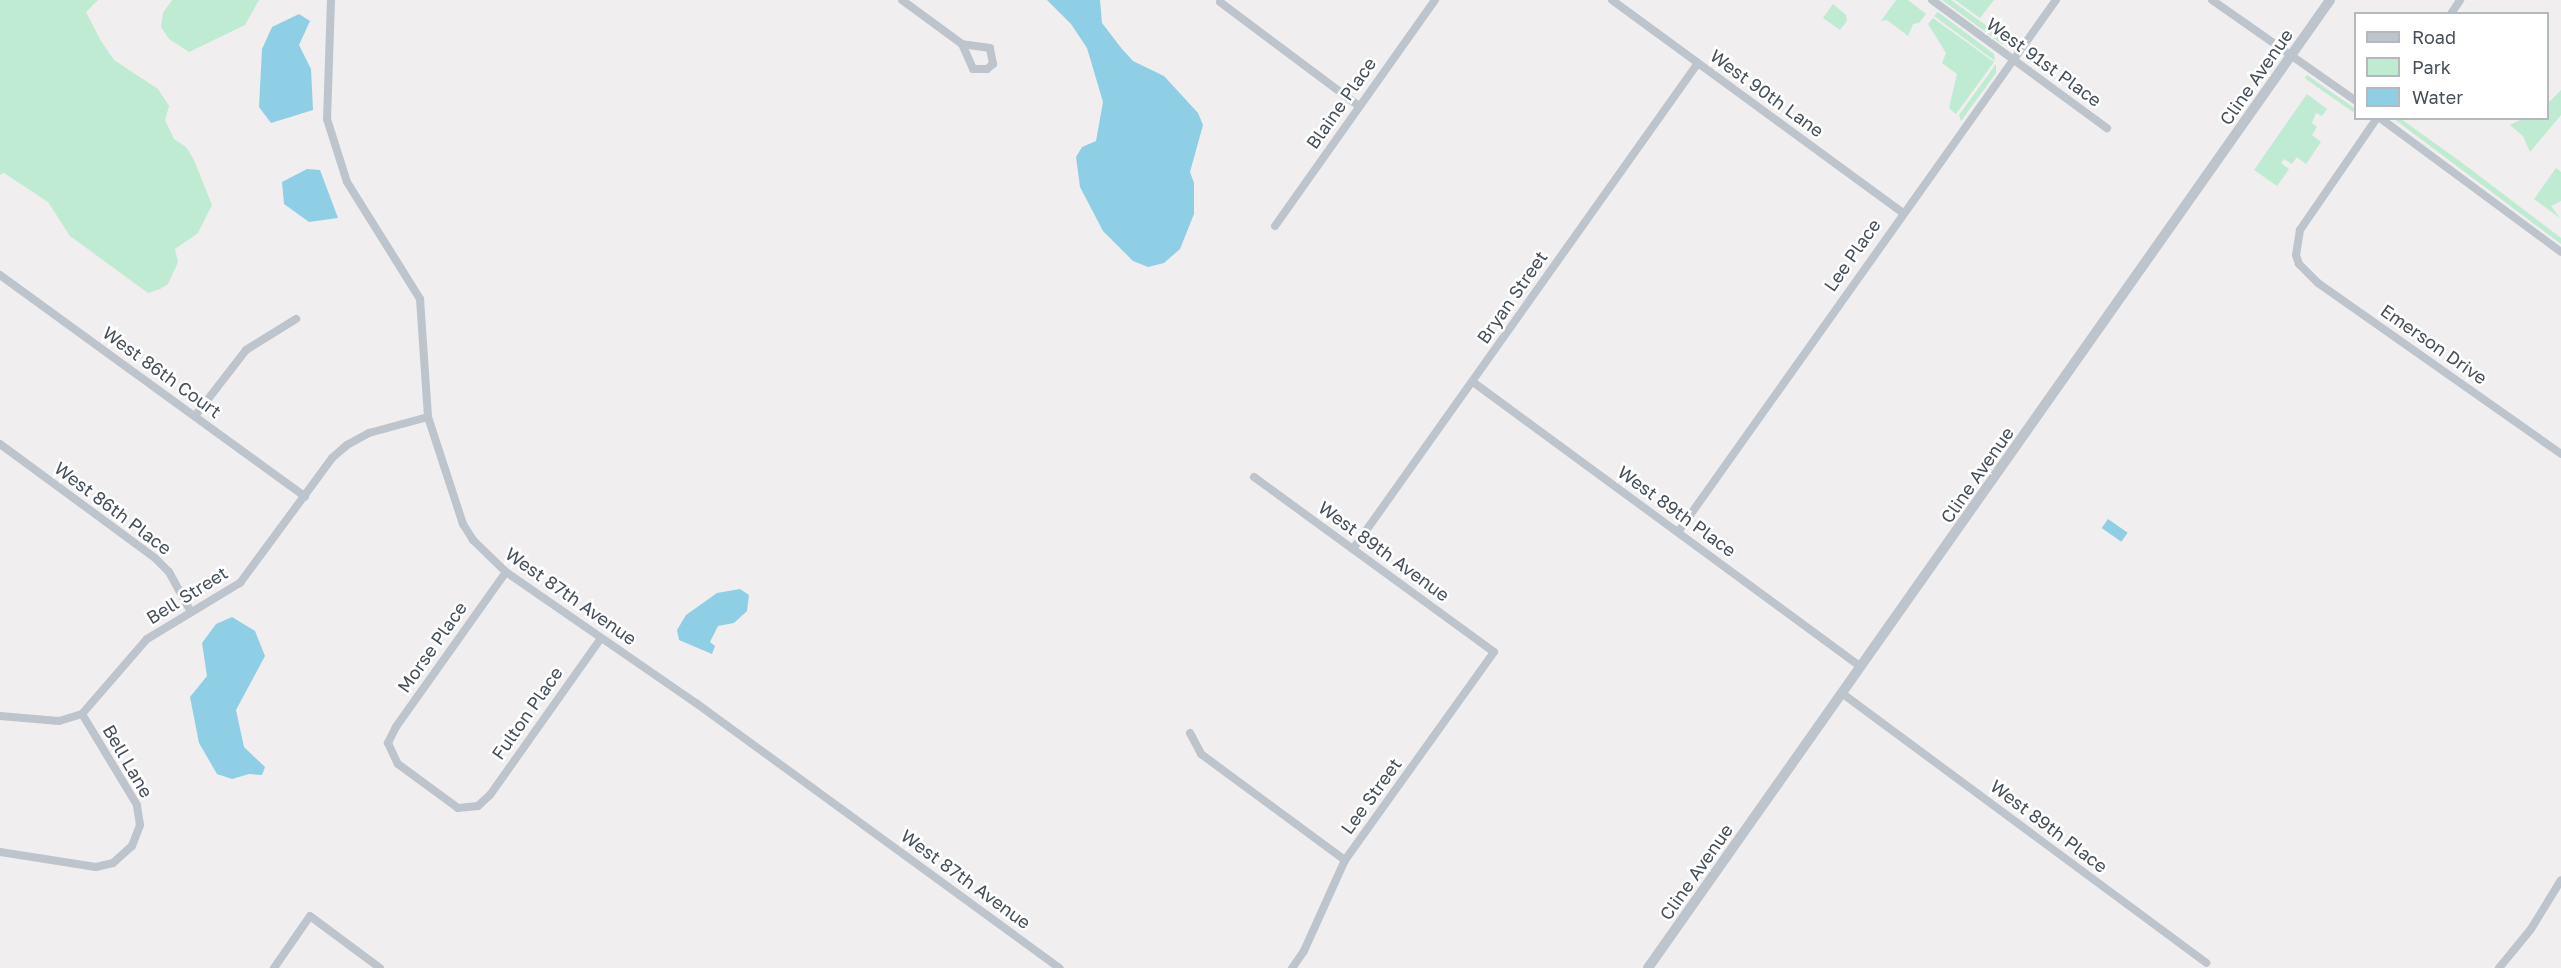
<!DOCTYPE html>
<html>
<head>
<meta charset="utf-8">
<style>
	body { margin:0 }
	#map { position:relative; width:2561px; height:968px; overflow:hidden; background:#f0eeee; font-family:"Golos Text",sans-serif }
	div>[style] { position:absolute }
	.green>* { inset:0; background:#bfebd2; transform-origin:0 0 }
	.water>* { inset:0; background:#8fcfe5; transform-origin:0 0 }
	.minor>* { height:8px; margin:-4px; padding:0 4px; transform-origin:4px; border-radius:4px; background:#bdc4cc }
	.tertiary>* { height:10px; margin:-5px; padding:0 5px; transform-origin:5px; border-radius:5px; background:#bdc4cc }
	span { translate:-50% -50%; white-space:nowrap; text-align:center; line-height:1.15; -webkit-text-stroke:5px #fff; paint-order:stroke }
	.street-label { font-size:18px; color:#47505a }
	.legend { position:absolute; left:2354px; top:12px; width:195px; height:108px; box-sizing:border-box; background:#fff; border:2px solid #b5b9bd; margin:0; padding:8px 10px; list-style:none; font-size:18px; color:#47505a }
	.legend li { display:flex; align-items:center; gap:12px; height:30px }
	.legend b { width:30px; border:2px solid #b5b9bd }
</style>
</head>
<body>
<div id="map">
	<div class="green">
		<div style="clip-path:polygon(0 0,98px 0,86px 12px,101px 41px,114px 60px,158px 89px,169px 106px,165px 120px,174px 139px,186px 147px,194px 160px,212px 205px,198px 233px,175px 249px,178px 262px,168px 284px,160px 289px,148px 293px,70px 236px,48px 202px,4px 173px,0 175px)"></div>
		<div style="clip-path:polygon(172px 0,259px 0,245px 25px,189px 52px,169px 39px,161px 27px,163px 13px)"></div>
		<div style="clip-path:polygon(1896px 0,1908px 0,1926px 14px,1919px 23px,1913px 24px,1908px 36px,1887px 20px,1881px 21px)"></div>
		<div style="clip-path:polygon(1942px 0,1951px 0,2009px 42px,2002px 44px)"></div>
		<div style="clip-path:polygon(1955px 0,1994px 0,1980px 18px)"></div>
		<div style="clip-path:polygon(1833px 4px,1846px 15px,1847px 21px,1840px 30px,1823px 18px)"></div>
		<div style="clip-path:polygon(1938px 12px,1994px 54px,1995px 61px,1934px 16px)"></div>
		<div style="clip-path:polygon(1933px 18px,1994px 62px,1956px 114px,1949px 108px,1957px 74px,1942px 63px,1946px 53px,1928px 24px)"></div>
		<div style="clip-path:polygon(1996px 64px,1996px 73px,1961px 121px,1959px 115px)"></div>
		<div style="left:2307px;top:75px;width:59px;height:4px;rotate:35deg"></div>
		<div style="clip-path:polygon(2561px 90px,2561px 115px,2530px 152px,2523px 136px,2510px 125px,2522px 119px,2548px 118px,2548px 103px)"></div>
		<div style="clip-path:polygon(2307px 94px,2327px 109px,2322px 116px,2316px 113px,2312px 123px,2317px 127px,2312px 135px,2321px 142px,2306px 164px,2297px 157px,2292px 164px,2284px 159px,2281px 163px,2289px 169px,2277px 186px,2254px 170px)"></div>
		<div style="clip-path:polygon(2394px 119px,2401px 119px,2461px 162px,2561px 238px,2561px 244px)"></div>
		<div style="clip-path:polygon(2556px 168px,2561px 172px,2561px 201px,2551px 206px,2560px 218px,2534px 199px)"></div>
	</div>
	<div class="water">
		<div style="clip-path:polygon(1047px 0,1100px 0,1102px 23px,1122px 49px,1133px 61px,1164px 76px,1198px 113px,1203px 125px,1190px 172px,1194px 183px,1194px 214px,1180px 249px,1164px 263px,1148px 267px,1133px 261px,1103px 231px,1080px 187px,1076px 157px,1082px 147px,1096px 141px,1103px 102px,1087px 48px,1071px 24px)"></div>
		<div style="clip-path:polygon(299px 14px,310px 21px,299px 45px,311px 69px,313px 110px,271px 123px,259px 107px,262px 49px,272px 27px)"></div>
		<div style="clip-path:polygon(307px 169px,320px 170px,338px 218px,309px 222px,284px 204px,282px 182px)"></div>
		<div style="left:2108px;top:519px;width:24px;height:11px;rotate:35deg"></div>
		<div style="clip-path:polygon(740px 589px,749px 595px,747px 611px,734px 623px,718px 626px,710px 642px,715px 646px,712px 654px,679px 640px,677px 630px,686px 615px,717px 593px)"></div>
		<div style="clip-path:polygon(232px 617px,255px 631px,265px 656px,236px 710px,244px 747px,265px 767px,262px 775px,249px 774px,232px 779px,217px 774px,199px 743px,190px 697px,207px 676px,202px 643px,216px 624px)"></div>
	</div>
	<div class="minor">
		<div style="left:331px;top:0;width:119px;rotate:91.9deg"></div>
		<div style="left:327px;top:119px;width:66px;rotate:72.4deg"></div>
		<div style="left:347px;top:182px;width:138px;rotate:58deg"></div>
		<div style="left:420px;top:299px;width:118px;rotate:86.1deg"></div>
		<div style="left:428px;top:417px;width:113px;rotate:71.9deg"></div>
		<div style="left:463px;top:524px;width:19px;rotate:58deg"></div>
		<div style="left:473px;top:540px;width:46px;rotate:44.1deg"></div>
		<div style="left:506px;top:572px;width:231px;rotate:34.6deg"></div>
		<div style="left:696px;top:703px;width:450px;rotate:36.1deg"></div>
		<div style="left:902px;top:0;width:74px;rotate:36.3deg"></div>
		<div style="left:962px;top:44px;width:27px;rotate:66deg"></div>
		<div style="left:973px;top:69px;width:14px"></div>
		<div style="left:987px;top:69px;width:8px;rotate:-40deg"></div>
		<div style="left:993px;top:64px;width:16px;rotate:-101deg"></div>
		<div style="left:990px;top:48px;width:28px;rotate:-172deg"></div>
		<div style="left:1612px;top:0;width:359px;rotate:36.2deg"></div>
		<div style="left:1932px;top:0;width:217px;rotate:36.2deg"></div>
		<div style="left:2212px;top:0;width:176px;rotate:35deg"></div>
		<div style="left:1220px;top:2px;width:174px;rotate:36.8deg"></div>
		<div style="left:2451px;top:14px;width:17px;rotate:-57deg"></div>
		<div style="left:2377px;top:118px;width:136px;rotate:124.5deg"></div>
		<div style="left:2300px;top:230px;width:25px;rotate:99deg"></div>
		<div style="left:2296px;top:255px;width:9px;rotate:72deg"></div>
		<div style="left:2299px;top:264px;width:27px;rotate:45deg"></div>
		<div style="left:2318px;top:283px;width:297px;rotate:35.1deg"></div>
		<div style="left:2380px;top:118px;width:225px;rotate:36.5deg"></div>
		<div style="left:1275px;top:226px;width:277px;rotate:-54.7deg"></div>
		<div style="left:0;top:275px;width:377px;rotate:36deg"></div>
		<div style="left:1473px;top:382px;width:481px;rotate:36.3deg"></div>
		<div style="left:195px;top:416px;width:83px;rotate:-52.3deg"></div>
		<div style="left:246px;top:350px;width:59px;rotate:-31.8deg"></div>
		<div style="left:0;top:444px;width:192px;rotate:36.3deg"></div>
		<div style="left:155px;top:558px;width:20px;rotate:45deg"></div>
		<div style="left:169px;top:572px;width:46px;rotate:61.2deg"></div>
		<div style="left:1254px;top:477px;width:297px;rotate:36.1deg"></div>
		<div style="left:1494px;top:652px;width:256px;rotate:125.6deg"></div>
		<div style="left:1345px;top:860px;width:100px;rotate:114.3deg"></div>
		<div style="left:1304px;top:951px;width:21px;rotate:125deg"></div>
		<div style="left:1678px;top:532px;width:653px;rotate:-54.61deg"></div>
		<div style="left:1353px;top:549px;width:596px;rotate:-54.63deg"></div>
		<div style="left:506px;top:572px;width:190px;rotate:125.4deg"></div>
		<div style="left:396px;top:727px;width:18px;rotate:117deg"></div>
		<div style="left:388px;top:743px;width:23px;rotate:65deg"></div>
		<div style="left:398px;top:764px;width:74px;rotate:36.3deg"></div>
		<div style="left:458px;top:808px;width:20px;rotate:-6deg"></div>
		<div style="left:478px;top:806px;width:16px;rotate:-43deg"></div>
		<div style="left:490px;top:795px;width:192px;rotate:-54.7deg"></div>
		<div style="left:1843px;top:694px;width:452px;rotate:36.5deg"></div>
		<div style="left:0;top:716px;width:59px;rotate:4.8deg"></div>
		<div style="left:59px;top:721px;width:24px;rotate:-17deg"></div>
		<div style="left:82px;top:714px;width:99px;rotate:-49.1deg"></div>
		<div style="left:147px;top:639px;width:109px;rotate:-31.1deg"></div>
		<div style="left:240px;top:583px;width:155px;rotate:-53.6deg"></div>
		<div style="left:332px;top:458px;width:20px;rotate:-41deg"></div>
		<div style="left:347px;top:445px;width:25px;rotate:-29deg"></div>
		<div style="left:369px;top:433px;width:61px;rotate:-15.2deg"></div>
		<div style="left:1190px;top:733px;width:24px;rotate:62deg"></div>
		<div style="left:1201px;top:754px;width:179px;rotate:36.4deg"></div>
		<div style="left:0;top:852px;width:97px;rotate:8.9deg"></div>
		<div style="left:96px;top:867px;width:17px;rotate:-13deg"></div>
		<div style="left:113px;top:863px;width:25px;rotate:-42deg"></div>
		<div style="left:132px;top:846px;width:22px;rotate:-69deg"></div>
		<div style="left:140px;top:825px;width:20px;rotate:-99deg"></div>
		<div style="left:137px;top:805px;width:106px;rotate:-121.1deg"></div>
		<div style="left:274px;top:968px;width:63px;rotate:-55.3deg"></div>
		<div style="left:310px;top:916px;width:87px;rotate:36.6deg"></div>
		<div style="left:2499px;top:968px;width:50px;rotate:-50.6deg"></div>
		<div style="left:2531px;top:929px;width:57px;rotate:-58.5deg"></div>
	</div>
	<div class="tertiary">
		<div style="left:1648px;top:968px;width:1184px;rotate:-54.83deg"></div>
	</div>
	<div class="street-label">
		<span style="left:2044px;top:62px;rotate:36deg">West 91st Place</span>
		<span style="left:2256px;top:77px;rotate:-55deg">Cline Avenue</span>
		<span style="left:1767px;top:93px;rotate:36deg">West 90th Lane</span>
		<span style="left:1341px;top:103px;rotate:-55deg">Blaine Place</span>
		<span style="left:1852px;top:255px;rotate:-55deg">Lee Place</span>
		<span style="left:1512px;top:297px;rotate:-55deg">Bryan Street</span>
		<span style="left:2434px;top:344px;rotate:35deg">Emerson Drive</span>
		<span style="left:162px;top:372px;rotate:36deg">West 86th Court</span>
		<span style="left:1977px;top:475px;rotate:-55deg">Cline Avenue</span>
		<span style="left:113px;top:508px;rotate:37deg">West 86th Place</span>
		<span style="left:1677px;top:511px;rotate:36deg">West 89th Place</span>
		<span style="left:1384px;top:551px;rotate:36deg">West 89th Avenue</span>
		<span style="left:187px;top:595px;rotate:-32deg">Bell Street</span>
		<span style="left:571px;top:596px;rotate:35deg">West 87th Avenue</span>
		<span style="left:432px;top:647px;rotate:-55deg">Morse Place</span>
		<span style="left:527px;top:713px;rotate:-55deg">Fulton Place</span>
		<span style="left:128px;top:761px;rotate:60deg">Bell Lane</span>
		<span style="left:1371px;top:796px;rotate:-54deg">Lee Street</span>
		<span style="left:2049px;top:826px;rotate:37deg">West 89th Place</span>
		<span style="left:1696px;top:872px;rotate:-55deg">Cline Avenue</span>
		<span style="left:966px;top:879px;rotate:36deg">West 87th Avenue</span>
	</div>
	<ul class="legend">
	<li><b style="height:8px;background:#bdc4cc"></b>Road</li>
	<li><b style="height:16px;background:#bfebd2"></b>Park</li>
	<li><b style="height:16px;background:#8fcfe5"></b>Water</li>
	</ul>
</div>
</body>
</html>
